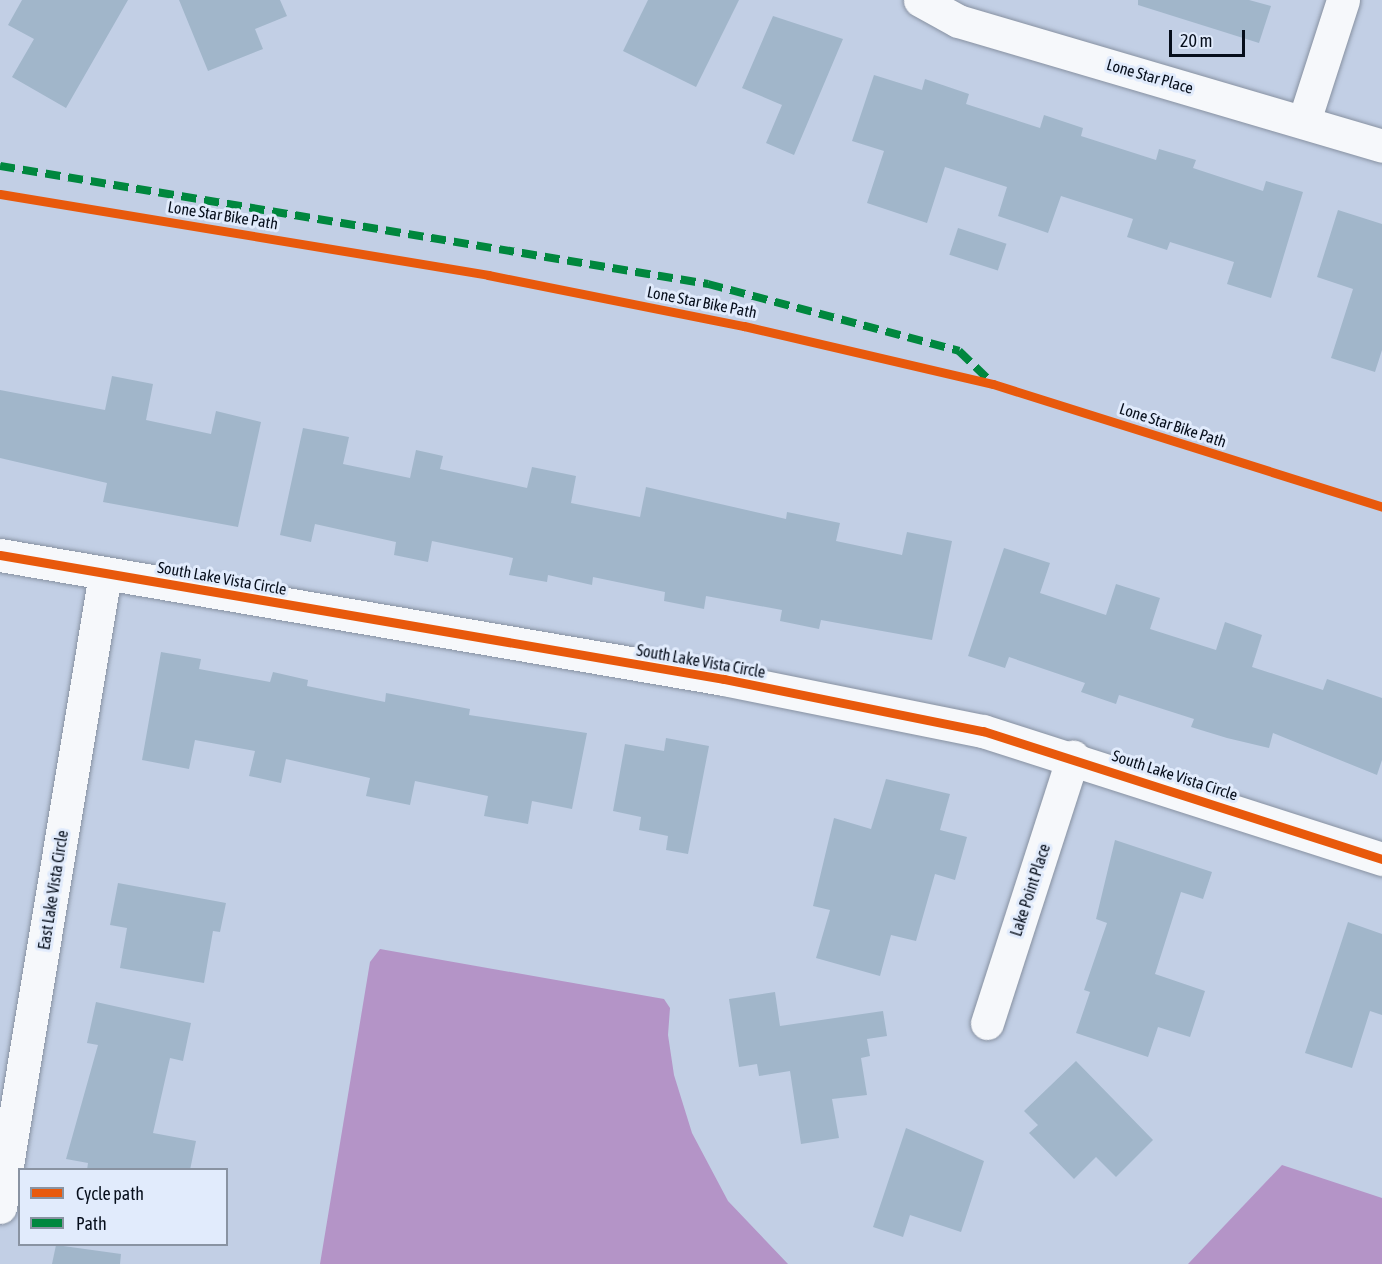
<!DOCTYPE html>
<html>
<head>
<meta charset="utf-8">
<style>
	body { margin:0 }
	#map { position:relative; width:1382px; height:1264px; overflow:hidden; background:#c2cfe5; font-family:"Asap Condensed",sans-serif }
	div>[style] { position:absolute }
	.water>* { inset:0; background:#b494c7 }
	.building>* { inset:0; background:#a1b6ca; transform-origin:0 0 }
	.roads { filter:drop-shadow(0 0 2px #8791a1) drop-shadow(0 0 2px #8791a1) }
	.minor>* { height:33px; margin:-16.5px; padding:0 16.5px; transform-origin:16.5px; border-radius:16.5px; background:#f6f8fb }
	.quiet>* { height:8px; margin-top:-4px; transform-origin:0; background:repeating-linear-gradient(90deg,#00873e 0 15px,transparent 0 23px) }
	.cycleway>* { height:9px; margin:-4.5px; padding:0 4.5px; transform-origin:4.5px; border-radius:4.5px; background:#e8590c }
	span { translate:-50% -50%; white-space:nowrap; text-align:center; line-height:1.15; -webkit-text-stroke:6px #e1ebfc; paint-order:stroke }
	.street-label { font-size:16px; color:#060e1b }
	.legend { position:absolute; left:18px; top:1168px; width:210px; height:78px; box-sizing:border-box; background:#e1ebfc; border:2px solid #8993a2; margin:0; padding:8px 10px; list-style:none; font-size:18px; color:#060e1b }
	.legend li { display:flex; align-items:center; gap:12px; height:30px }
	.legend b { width:30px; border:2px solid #8993a2 }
	.scale { position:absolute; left:1169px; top:30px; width:76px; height:27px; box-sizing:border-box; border:3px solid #060e1b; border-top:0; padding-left:8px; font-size:18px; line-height:21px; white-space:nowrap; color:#060e1b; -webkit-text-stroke:4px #e1ebfc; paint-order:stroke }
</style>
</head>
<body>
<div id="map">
	<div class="water">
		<div style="clip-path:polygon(380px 949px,664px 999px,670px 1008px,668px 1035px,674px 1075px,692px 1133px,728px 1201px,788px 1264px,320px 1264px,370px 962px)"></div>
		<div style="clip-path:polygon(1282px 1165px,1382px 1198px,1382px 1264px,1188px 1264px)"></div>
	</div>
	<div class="building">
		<div style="clip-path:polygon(22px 0,128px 0,66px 108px,12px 77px,34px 39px,8px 25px)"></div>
		<div style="clip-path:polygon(179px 0,280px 0,287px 16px,255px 29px,263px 49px,208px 71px)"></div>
		<div style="clip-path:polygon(648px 0,739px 0,696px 87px,623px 51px)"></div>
		<div style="clip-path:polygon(1138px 0,1249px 0,1271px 6px,1259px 43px,1138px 5px)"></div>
		<div style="clip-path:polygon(773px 16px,843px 39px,794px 155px,766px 143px,782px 105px,742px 88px)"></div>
		<div style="clip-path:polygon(874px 75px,922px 90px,925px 79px,969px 94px,966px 104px,1040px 128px,1044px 115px,1083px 128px,1081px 136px,1156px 160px,1159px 149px,1196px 160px,1193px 168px,1263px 191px,1266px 181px,1303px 192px,1271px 298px,1227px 284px,1234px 262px,1170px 242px,1167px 250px,1127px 237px,1133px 219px,1061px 196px,1048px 233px,998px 216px,1007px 187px,945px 167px,927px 223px,867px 203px,884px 151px,852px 141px)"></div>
		<div style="clip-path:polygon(1338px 210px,1382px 224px,1382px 350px,1375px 372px,1331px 358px,1353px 289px,1317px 277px)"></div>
		<div style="left:958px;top:228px;width:51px;height:28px;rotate:18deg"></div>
		<div style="clip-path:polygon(112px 376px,153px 384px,146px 420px,211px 434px,216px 411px,261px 422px,238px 527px,103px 502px,107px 483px,0 458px,0 390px,105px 410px)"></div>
		<div style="clip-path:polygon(303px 428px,349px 437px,343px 464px,410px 478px,416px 450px,443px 456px,440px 469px,527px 488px,532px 467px,576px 476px,571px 503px,640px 517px,646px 487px,786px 519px,787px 512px,840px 523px,836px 541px,902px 555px,907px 532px,952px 541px,932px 640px,821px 620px,819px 629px,780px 621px,782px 610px,706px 596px,704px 609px,664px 601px,665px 592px,593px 577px,592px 585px,548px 575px,547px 582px,509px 575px,513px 558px,432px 541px,428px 562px,394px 555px,396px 542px,315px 524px,311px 542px,280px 535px)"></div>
		<div style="clip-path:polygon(1004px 548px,1050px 563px,1040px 593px,1106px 615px,1116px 584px,1160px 598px,1150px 629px,1216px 650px,1225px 622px,1262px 635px,1252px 667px,1323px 690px,1327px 679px,1382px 698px,1382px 760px,1377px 775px,1273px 733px,1269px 748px,1227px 738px,1191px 727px,1194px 719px,1119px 695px,1116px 704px,1081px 692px,1085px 683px,1009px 657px,1005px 668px,968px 656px)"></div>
		<div style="clip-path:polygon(161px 652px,201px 659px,199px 669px,270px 682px,273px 672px,308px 680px,307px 686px,385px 702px,386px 693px,470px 709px,469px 715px,587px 733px,572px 809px,532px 801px,528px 824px,484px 816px,488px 796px,415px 781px,410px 805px,366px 796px,370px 778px,286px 759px,281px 783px,249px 776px,255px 751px,195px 740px,189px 769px,142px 760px)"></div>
		<div style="clip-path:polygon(666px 738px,709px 746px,688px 854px,666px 850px,668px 836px,639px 830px,641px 817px,613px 811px,625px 744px,664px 751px)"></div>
		<div style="clip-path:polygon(886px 779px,950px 794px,940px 830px,967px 837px,955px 880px,935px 874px,916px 941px,891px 935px,880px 976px,816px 958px,830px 910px,813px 906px,834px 818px,871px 829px)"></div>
		<div style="clip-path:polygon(1115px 840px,1212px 872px,1203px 899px,1181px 892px,1155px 974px,1205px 991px,1190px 1037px,1158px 1027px,1148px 1057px,1076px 1033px,1090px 992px,1084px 990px,1107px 923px,1096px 919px)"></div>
		<div style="clip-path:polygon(118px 883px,226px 903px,220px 932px,213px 931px,204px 983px,120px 968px,127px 928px,110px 925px)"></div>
		<div style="clip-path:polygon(1348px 922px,1382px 934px,1382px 1015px,1370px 1011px,1352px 1068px,1305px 1053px)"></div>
		<div style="clip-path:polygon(775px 992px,780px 1026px,883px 1011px,887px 1036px,867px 1039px,870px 1056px,861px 1058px,867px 1095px,832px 1099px,839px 1138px,801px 1144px,790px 1071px,759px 1076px,757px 1064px,739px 1067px,729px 999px)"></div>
		<div style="clip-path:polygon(96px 1002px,191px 1023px,183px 1061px,170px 1058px,153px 1133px,196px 1141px,190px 1170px,87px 1170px,88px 1163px,66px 1159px,98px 1045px,87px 1043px)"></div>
		<div style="clip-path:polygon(1076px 1061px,1153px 1140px,1116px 1177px,1096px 1157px,1074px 1179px,1029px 1133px,1038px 1125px,1024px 1111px)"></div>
		<div style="clip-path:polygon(906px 1128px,984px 1161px,961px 1232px,910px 1215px,903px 1237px,873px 1227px)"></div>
		<div style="clip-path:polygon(56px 1245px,121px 1254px,120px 1264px,52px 1264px)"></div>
	</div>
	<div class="roads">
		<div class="minor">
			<div style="left:920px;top:0;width:43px;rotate:28.9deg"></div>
			<div style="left:958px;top:21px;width:442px;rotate:16.4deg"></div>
			<div style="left:1304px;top:121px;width:127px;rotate:-72.1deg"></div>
			<div style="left:0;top:555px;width:735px;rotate:9.72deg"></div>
			<div style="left:724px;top:679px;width:264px;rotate:11.4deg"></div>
			<div style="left:983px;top:731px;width:419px;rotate:17.8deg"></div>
			<div style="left:987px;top:1023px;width:280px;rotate:-72.1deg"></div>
			<div style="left:0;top:1207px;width:642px;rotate:-80.58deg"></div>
		</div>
	</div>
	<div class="quiet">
		<div style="left:0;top:166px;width:718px;rotate:9.46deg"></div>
		<div style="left:708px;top:284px;width:260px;rotate:14.9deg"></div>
		<div style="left:959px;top:351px;width:42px;rotate:44deg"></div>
	</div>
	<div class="cycleway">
		<div style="left:0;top:194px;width:495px;rotate:9.4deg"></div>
		<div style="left:488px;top:275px;width:261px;rotate:11.3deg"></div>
		<div style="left:744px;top:326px;width:256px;rotate:13.1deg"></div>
		<div style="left:993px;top:384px;width:408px;rotate:17.5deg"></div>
		<div style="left:0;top:555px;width:735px;rotate:9.72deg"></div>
		<div style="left:724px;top:679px;width:264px;rotate:11.4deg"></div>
		<div style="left:983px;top:731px;width:419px;rotate:17.8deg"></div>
	</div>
	<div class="street-label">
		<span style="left:1150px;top:76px;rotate:16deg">Lone Star Place</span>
		<span style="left:223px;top:215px;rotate:9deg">Lone Star Bike Path</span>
		<span style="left:702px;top:302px;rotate:11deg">Lone Star Bike Path</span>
		<span style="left:1173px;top:425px;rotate:18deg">Lone Star Bike Path</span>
		<span style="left:222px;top:578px;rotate:10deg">South Lake Vista Circle</span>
		<span style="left:701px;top:661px;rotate:10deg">South Lake Vista Circle</span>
		<span style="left:1175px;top:775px;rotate:18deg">South Lake Vista Circle</span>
		<span style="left:53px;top:890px;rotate:-81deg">East Lake Vista Circle</span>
		<span style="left:1030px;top:890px;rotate:-72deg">Lake Point Place</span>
	</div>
	<ul class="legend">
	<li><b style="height:8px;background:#e8590c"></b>Cycle path</li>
	<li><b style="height:8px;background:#00873e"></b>Path</li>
	</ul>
	<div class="scale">20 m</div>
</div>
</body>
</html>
